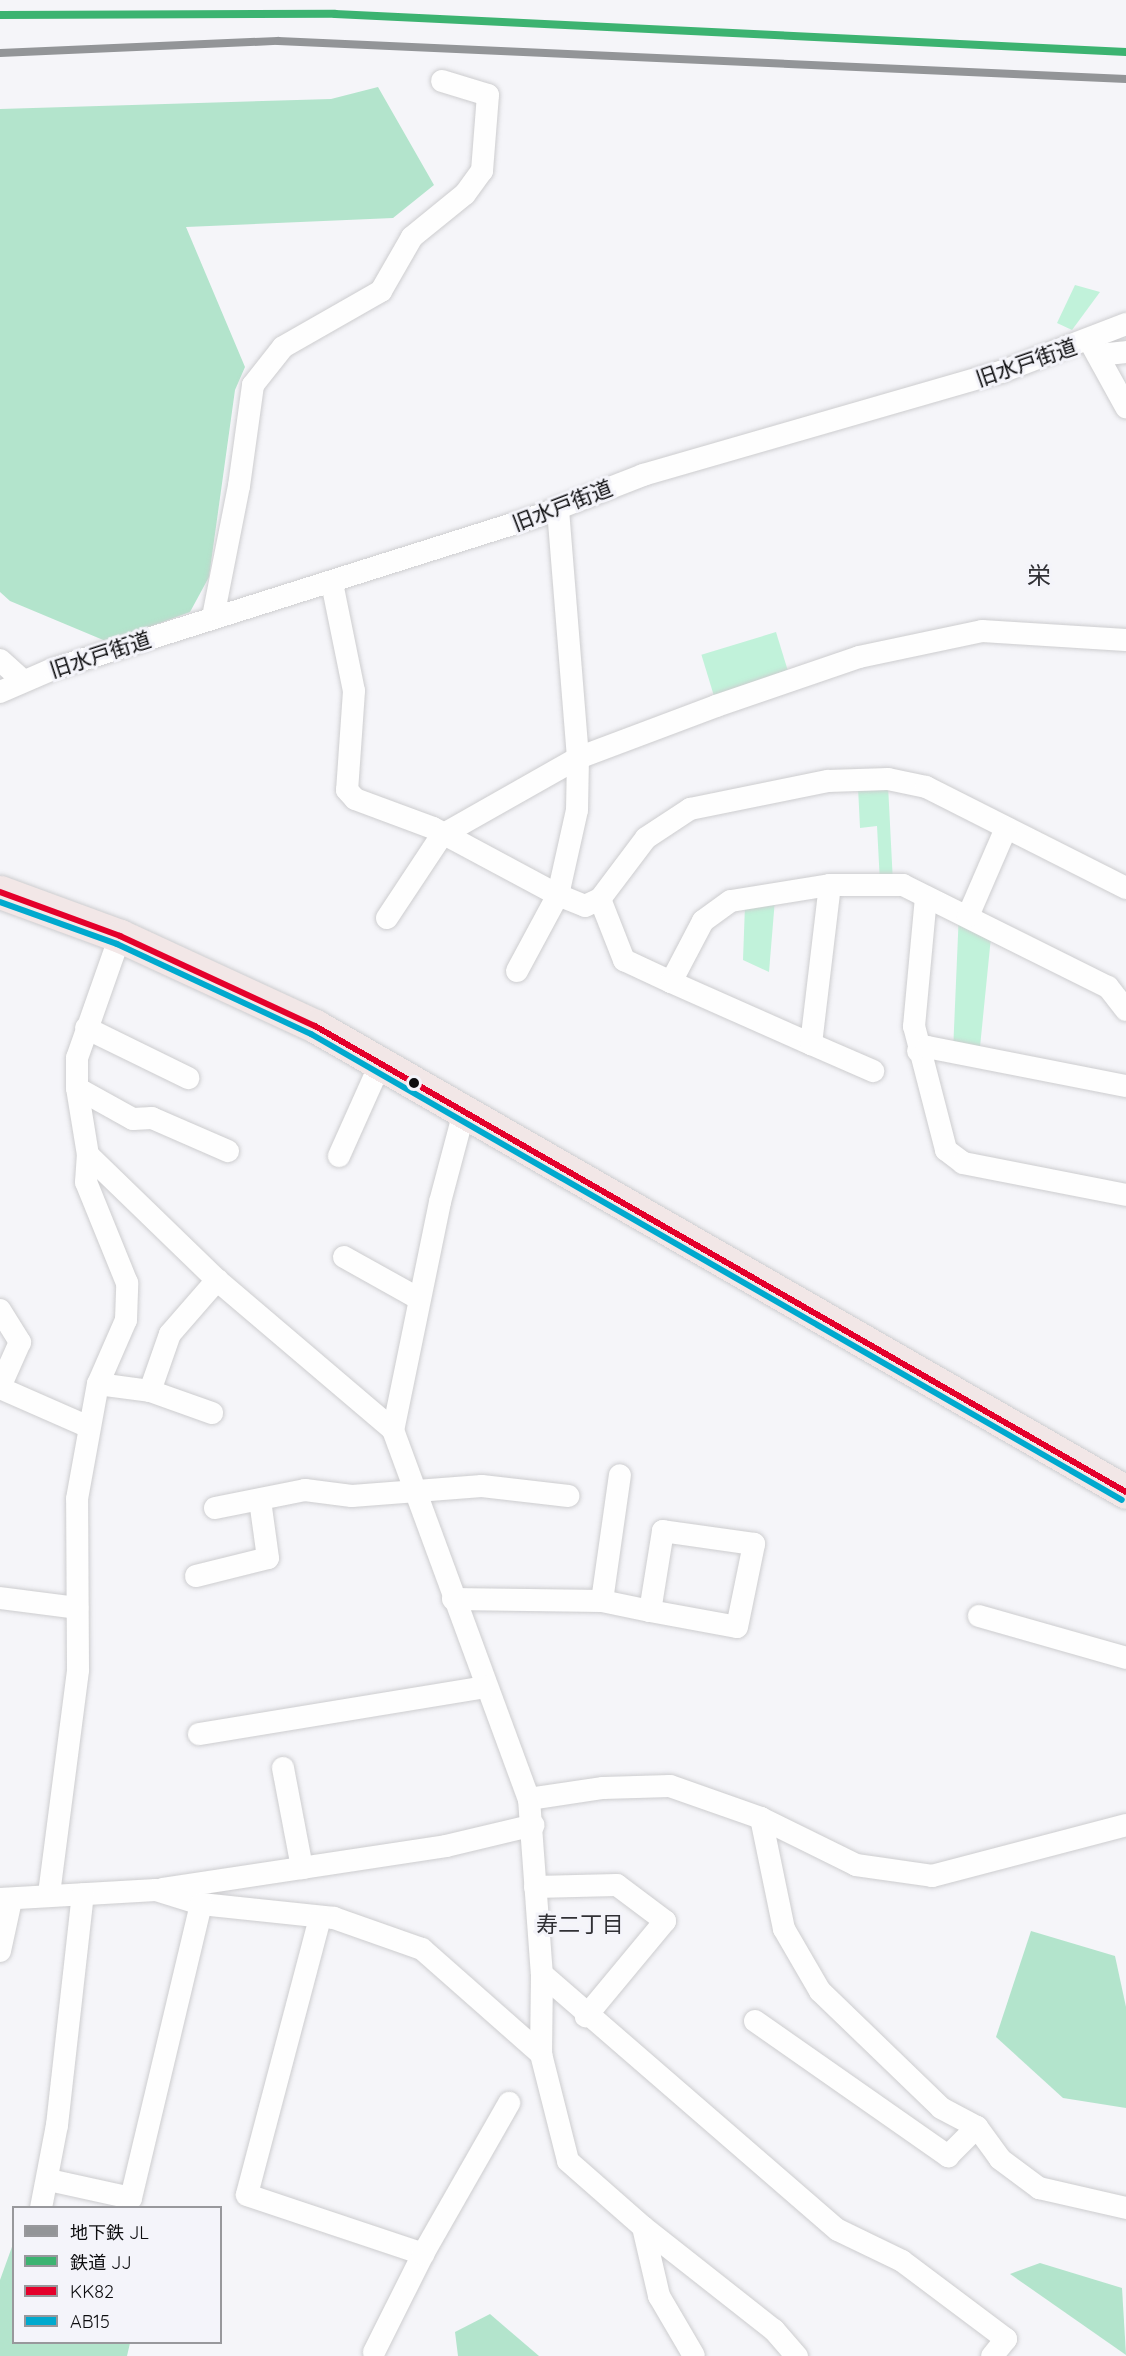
<!DOCTYPE html>
<html>
<head>
<meta charset="utf-8">
<style>
	body { margin:0 }
	#map { position:relative; width:1126px; height:2356px; overflow:hidden; background:#f5f5f9; font-family:Quicksand,"Noto Sans JP",sans-serif }
	div>[style] { position:absolute }
	.green>* { inset:0; background:#c1f2da; transform-origin:0 0 }
	.forest>* { inset:0; background:#b3e4cc }
	.roads { filter:drop-shadow(0 0 2px #cdcdcf) drop-shadow(0 0 2px #cdcdcf) }
	.minor>* { height:22px; margin:-11px; padding:0 11px; transform-origin:11px; border-radius:11px; background:#fefefe }
	.highway>* { height:33px; margin:-16.5px; padding:0 16.5px; transform-origin:16.5px; border-radius:16.5px; background:#f2e7e7 }
	.bus-1>* { height:6px; margin:-3px; padding:0 3px; transform-origin:3px; border-radius:3px; background:#e4002b }
	.bus-2>* { height:6px; margin:-3px; padding:0 3px; transform-origin:3px; border-radius:3px; background:#00a9ce }
	.rail-1>* { height:8px; margin:-4px; padding:0 4px; transform-origin:4px; border-radius:4px; background:#3cb371 }
	.metro-1>* { height:8px; margin:-4px; padding:0 4px; transform-origin:4px; border-radius:4px; background:#939598 }
	.dots>* { width:16px; height:16px; translate:-50% -50%; box-sizing:border-box; border:3px solid #f4f4fa; border-radius:50% }
	span { translate:-50% -50%; white-space:nowrap; text-align:center; line-height:1.15; -webkit-text-stroke:6px #f4f4fa; paint-order:stroke }
	.street-label { font-size:21px; color:#0d0d0f }
	.neighbourhood-label { font-size:22px; color:#303035 }
	.quarter-label { font-size:24px; color:#303035 }
	.legend { position:absolute; left:12px; top:2206px; width:210px; height:138px; box-sizing:border-box; background:#f4f4fa; border:2px solid #98989c; margin:0; padding:8px 10px; list-style:none; font-size:18px; color:#0d0d0f }
	.legend li { display:flex; align-items:center; gap:12px; height:30px }
	.legend b { width:30px; border:2px solid #98989c }
</style>
</head>
<body>
<div id="map">
	<div class="green">
		<div style="clip-path:polygon(1075px 285px,1100px 292px,1072px 330px,1057px 323px)"></div>
		<div style="left:776px;top:632px;width:44px;height:78px;rotate:73deg"></div>
		<div style="clip-path:polygon(888px 785px,893px 883px,880px 883px,877px 826px,860px 828px,858px 787px)"></div>
		<div style="clip-path:polygon(775px 899px,769px 972px,743px 960px,745px 905px)"></div>
		<div style="clip-path:polygon(959px 912px,991px 937px,979px 1057px,953px 1052px)"></div>
	</div>
	<div class="forest">
		<div style="clip-path:polygon(378px 87px,434px 185px,393px 218px,186px 227px,245px 367px,235px 390px,209px 577px,190px 612px,108px 642px,10px 601px,0 592px,0 109px,331px 99px)"></div>
		<div style="clip-path:polygon(1031px 1931px,1115px 1956px,1126px 2007px,1126px 2108px,1063px 2098px,996px 2037px)"></div>
		<div style="clip-path:polygon(13px 2244px,14px 2342px,130px 2343px,127px 2356px,0 2356px,0 2280px)"></div>
		<div style="clip-path:polygon(1040px 2263px,1122px 2288px,1126px 2355px,1010px 2274px)"></div>
		<div style="clip-path:polygon(490px 2314px,539px 2356px,458px 2356px,455px 2332px)"></div>
	</div>
	<div class="roads">
		<div class="minor">
			<div style="left:1089px;top:340px;width:77px;rotate:61.1deg"></div>
			<div style="left:1098px;top:355px;width:28px;rotate:-6deg"></div>
			<div style="left:332px;top:583px;width:110px;rotate:78.5deg"></div>
			<div style="left:354px;top:691px;width:99px;rotate:94deg"></div>
			<div style="left:347px;top:790px;width:12px;rotate:48deg"></div>
			<div style="left:355px;top:799px;width:83px;rotate:20.4deg"></div>
			<div style="left:433px;top:828px;width:142px;rotate:28.2deg"></div>
			<div style="left:558px;top:895px;width:29px;rotate:22deg"></div>
			<div style="left:585px;top:906px;width:17px;rotate:-25deg"></div>
			<div style="left:600px;top:899px;width:76px;rotate:-53deg"></div>
			<div style="left:646px;top:838px;width:53px;rotate:-33.4deg"></div>
			<div style="left:690px;top:809px;width:141px;rotate:-11.5deg"></div>
			<div style="left:828px;top:781px;width:60px;rotate:-1.9deg"></div>
			<div style="left:888px;top:779px;width:39px;rotate:12deg"></div>
			<div style="left:926px;top:787px;width:224px;rotate:26.8deg"></div>
			<div style="left:213px;top:617px;width:134px;rotate:-78.8deg"></div>
			<div style="left:239px;top:486px;width:102px;rotate:-82.1deg"></div>
			<div style="left:253px;top:385px;width:48px;rotate:-51.7deg"></div>
			<div style="left:283px;top:347px;width:113px;rotate:-29.7deg"></div>
			<div style="left:381px;top:291px;width:62px;rotate:-60.1deg"></div>
			<div style="left:412px;top:237px;width:68px;rotate:-39.1deg"></div>
			<div style="left:465px;top:194px;width:29px;rotate:-54deg"></div>
			<div style="left:482px;top:171px;width:76px;rotate:-85.5deg"></div>
			<div style="left:488px;top:95px;width:48px;rotate:-163.1deg"></div>
			<div style="left:0;top:660px;width:31px;rotate:42deg"></div>
			<div style="left:0;top:692px;width:58px;rotate:-23.5deg"></div>
			<div style="left:53px;top:669px;width:509px;rotate:-17.51deg"></div>
			<div style="left:538px;top:516px;width:113px;rotate:-21.3deg"></div>
			<div style="left:643px;top:475px;width:373px;rotate:-16.1deg"></div>
			<div style="left:1001px;top:372px;width:134px;rotate:-21deg"></div>
			<div style="left:926px;top:897px;width:130px;rotate:95.3deg"></div>
			<div style="left:914px;top:1026px;width:128px;rotate:75.5deg"></div>
			<div style="left:946px;top:1150px;width:21px;rotate:37deg"></div>
			<div style="left:963px;top:1163px;width:166px;rotate:11.1deg"></div>
			<div style="left:600px;top:899px;width:66px;rotate:68.5deg"></div>
			<div style="left:624px;top:960px;width:52px;rotate:25.1deg"></div>
			<div style="left:671px;top:982px;width:69px;rotate:-62.3deg"></div>
			<div style="left:703px;top:921px;width:34px;rotate:-36deg"></div>
			<div style="left:731px;top:901px;width:100px;rotate:-9.2deg"></div>
			<div style="left:830px;top:885px;width:73px"></div>
			<div style="left:903px;top:885px;width:229px;rotate:26.5deg"></div>
			<div style="left:1108px;top:987px;width:29px;rotate:52deg"></div>
			<div style="left:968px;top:916px;width:96px;rotate:-66.6deg"></div>
			<div style="left:387px;top:918px;width:100px;rotate:-56.5deg"></div>
			<div style="left:442px;top:835px;width:156px;rotate:-29.5deg"></div>
			<div style="left:578px;top:758px;width:147px;rotate:-20.6deg"></div>
			<div style="left:716px;top:706px;width:151px;rotate:-18.9deg"></div>
			<div style="left:859px;top:657px;width:126px;rotate:-11.9deg"></div>
			<div style="left:982px;top:631px;width:144px;rotate:3.6deg"></div>
			<div style="left:517px;top:971px;width:86px;rotate:-61.7deg"></div>
			<div style="left:558px;top:895px;width:87px;rotate:-77.4deg"></div>
			<div style="left:577px;top:810px;width:52px;rotate:-88.9deg"></div>
			<div style="left:578px;top:758px;width:251px;rotate:-94.6deg"></div>
			<div style="left:671px;top:982px;width:153px;rotate:23.9deg"></div>
			<div style="left:811px;top:1044px;width:160px;rotate:-83.2deg"></div>
			<div style="left:86px;top:1028px;width:114px;rotate:26.1deg"></div>
			<div style="left:811px;top:1044px;width:68px;rotate:23.5deg"></div>
			<div style="left:918px;top:1051px;width:10px;rotate:-24deg"></div>
			<div style="left:927px;top:1047px;width:203px;rotate:11.1deg"></div>
			<div style="left:77px;top:1088px;width:64px;rotate:29deg"></div>
			<div style="left:133px;top:1119px;width:19px;rotate:-3deg"></div>
			<div style="left:152px;top:1118px;width:83px;rotate:23.5deg"></div>
			<div style="left:465px;top:1108px;width:97px;rotate:104.9deg"></div>
			<div style="left:440px;top:1202px;width:233px;rotate:101.6deg"></div>
			<div style="left:393px;top:1430px;width:393px;rotate:69.8deg"></div>
			<div style="left:529px;top:1799px;width:175px;rotate:85.8deg"></div>
			<div style="left:542px;top:1974px;width:80px;rotate:90.7deg"></div>
			<div style="left:541px;top:2054px;width:110px;rotate:75.8deg"></div>
			<div style="left:568px;top:2161px;width:100px;rotate:41.3deg"></div>
			<div style="left:643px;top:2227px;width:71px;rotate:76.9deg"></div>
			<div style="left:659px;top:2296px;width:69px;rotate:59.7deg"></div>
			<div style="left:88px;top:1155px;width:180px;rotate:44.1deg"></div>
			<div style="left:217px;top:1280px;width:231px;rotate:40.4deg"></div>
			<div style="left:339px;top:1156px;width:103px;rotate:-65.9deg"></div>
			<div style="left:344px;top:1257px;width:86px;rotate:29.2deg"></div>
			<div style="left:0;top:1310px;width:38px;rotate:58deg"></div>
			<div style="left:20px;top:1342px;width:49px;rotate:114deg"></div>
			<div style="left:98px;top:1384px;width:52px;rotate:7.7deg"></div>
			<div style="left:150px;top:1391px;width:66px;rotate:19.5deg"></div>
			<div style="left:0;top:1388px;width:97px;rotate:23.7deg"></div>
			<div style="left:150px;top:1391px;width:60px;rotate:-70.7deg"></div>
			<div style="left:170px;top:1334px;width:72px;rotate:-49deg"></div>
			<div style="left:215px;top:1508px;width:92px;rotate:-11.3deg"></div>
			<div style="left:305px;top:1490px;width:47px;rotate:7.3deg"></div>
			<div style="left:352px;top:1496px;width:130px;rotate:-4.4deg"></div>
			<div style="left:482px;top:1486px;width:87px;rotate:6.6deg"></div>
			<div style="left:196px;top:1576px;width:74px;rotate:-14deg"></div>
			<div style="left:268px;top:1558px;width:59px;rotate:-97.9deg"></div>
			<div style="left:0;top:1598px;width:78px;rotate:7.4deg"></div>
			<div style="left:453px;top:1599px;width:149px;rotate:0.8deg"></div>
			<div style="left:602px;top:1601px;width:49px;rotate:11.8deg"></div>
			<div style="left:650px;top:1611px;width:88px;rotate:10.4deg"></div>
			<div style="left:737px;top:1627px;width:85px;rotate:-78.4deg"></div>
			<div style="left:754px;top:1544px;width:92px;rotate:-171.9deg"></div>
			<div style="left:663px;top:1531px;width:81px;rotate:99.2deg"></div>
			<div style="left:602px;top:1601px;width:127px;rotate:-81.9deg"></div>
			<div style="left:979px;top:1616px;width:153px;rotate:15.9deg"></div>
			<div style="left:199px;top:1734px;width:291px;rotate:-9.3deg"></div>
			<div style="left:283px;top:1768px;width:102px;rotate:79.2deg"></div>
			<div style="left:529px;top:1799px;width:75px;rotate:-8.5deg"></div>
			<div style="left:603px;top:1788px;width:67px;rotate:-1.7deg"></div>
			<div style="left:670px;top:1786px;width:96px;rotate:19.4deg"></div>
			<div style="left:761px;top:1818px;width:106px;rotate:26.3deg"></div>
			<div style="left:856px;top:1865px;width:77px;rotate:8.2deg"></div>
			<div style="left:932px;top:1876px;width:201px;rotate:-14.7deg"></div>
			<div style="left:761px;top:1818px;width:113px;rotate:78.3deg"></div>
			<div style="left:784px;top:1929px;width:72px;rotate:59.9deg"></div>
			<div style="left:820px;top:1991px;width:168px;rotate:44deg"></div>
			<div style="left:941px;top:2108px;width:41px;rotate:27.8deg"></div>
			<div style="left:977px;top:2127px;width:39px;rotate:54deg"></div>
			<div style="left:1000px;top:2159px;width:49px;rotate:36.6deg"></div>
			<div style="left:1039px;top:2188px;width:89px;rotate:12.9deg"></div>
			<div style="left:535px;top:1887px;width:82px;rotate:-1.4deg"></div>
			<div style="left:617px;top:1885px;width:60px;rotate:36.9deg"></div>
			<div style="left:665px;top:1921px;width:124px;rotate:129.7deg"></div>
			<div style="left:163px;top:1889px;width:286px;rotate:-8.6deg"></div>
			<div style="left:446px;top:1846px;width:90px;rotate:-13.4deg"></div>
			<div style="left:49px;top:1894px;width:226px;rotate:-82.6deg"></div>
			<div style="left:78px;top:1670px;width:171px;rotate:-90.3deg"></div>
			<div style="left:77px;top:1499px;width:117px;rotate:-79.7deg"></div>
			<div style="left:98px;top:1384px;width:70px;rotate:-66.4deg"></div>
			<div style="left:126px;top:1320px;width:37px;rotate:-88deg"></div>
			<div style="left:127px;top:1283px;width:109px;rotate:-112.1deg"></div>
			<div style="left:86px;top:1182px;width:27px;rotate:-86deg"></div>
			<div style="left:88px;top:1155px;width:68px;rotate:-99.3deg"></div>
			<div style="left:77px;top:1088px;width:30px;rotate:-90deg"></div>
			<div style="left:77px;top:1058px;width:129px;rotate:-70.6deg"></div>
			<div style="left:0;top:1899px;width:156px;rotate:-3.3deg"></div>
			<div style="left:156px;top:1890px;width:47px;rotate:17.3deg"></div>
			<div style="left:201px;top:1904px;width:134px;rotate:6deg"></div>
			<div style="left:334px;top:1918px;width:93px;rotate:19.4deg"></div>
			<div style="left:422px;top:1949px;width:159px;rotate:41.4deg"></div>
			<div style="left:320px;top:1918px;width:286px;rotate:104.8deg"></div>
			<div style="left:247px;top:2195px;width:186px;rotate:18.5deg"></div>
			<div style="left:0;top:1951px;width:52px;rotate:-77.8deg"></div>
			<div style="left:542px;top:1974px;width:391px;rotate:40.9deg"></div>
			<div style="left:838px;top:2230px;width:71px;rotate:25.8deg"></div>
			<div style="left:902px;top:2261px;width:130px;rotate:36.9deg"></div>
			<div style="left:1006px;top:2339px;width:22px;rotate:129deg"></div>
			<div style="left:755px;top:2021px;width:236px;rotate:35deg"></div>
			<div style="left:948px;top:2156px;width:41px;rotate:-45deg"></div>
			<div style="left:49px;top:2180px;width:84px;rotate:12.4deg"></div>
			<div style="left:131px;top:2198px;width:302px;rotate:-76.6deg"></div>
			<div style="left:41px;top:2208px;width:85px;rotate:-79.1deg"></div>
			<div style="left:57px;top:2125px;width:232px;rotate:-83.6deg"></div>
			<div style="left:643px;top:2227px;width:167px;rotate:38.2deg"></div>
			<div style="left:774px;top:2330px;width:35px;rotate:49deg"></div>
			<div style="left:374px;top:2352px;width:110px;rotate:-63.4deg"></div>
			<div style="left:423px;top:2254px;width:174px;rotate:-60.3deg"></div>
		</div>
		<div class="highway">
			<div style="left:0;top:892px;width:128px;rotate:20.1deg"></div>
			<div style="left:120px;top:936px;width:215px;rotate:24.8deg"></div>
			<div style="left:315px;top:1026px;width:935px;rotate:29.88deg"></div>
		</div>
	</div>
	<div class="bus-1">
		<div style="left:0;top:892px;width:128px;rotate:20.1deg"></div>
		<div style="left:120px;top:936px;width:215px;rotate:24.8deg"></div>
		<div style="left:315px;top:1026px;width:935px;rotate:29.88deg"></div>
	</div>
	<div class="bus-2">
		<div style="left:0;top:902px;width:124px;rotate:19.7deg"></div>
		<div style="left:117px;top:944px;width:214px;rotate:24.9deg"></div>
		<div style="left:311px;top:1034px;width:935px;rotate:29.88deg"></div>
	</div>
	<div class="rail-1">
		<div style="left:0;top:15px;width:335px;rotate:-0.2deg"></div>
		<div style="left:335px;top:14px;width:792px;rotate:2.75deg"></div>
	</div>
	<div class="metro-1">
		<div style="left:0;top:53px;width:278px;rotate:-2.5deg"></div>
		<div style="left:278px;top:41px;width:849px;rotate:2.57deg"></div>
	</div>
	<div class="dots">
		<div style="left:414px;top:1083px;background:#0d0d0f"></div>
	</div>
	<div class="street-label">
		<span style="left:1026px;top:362px;rotate:-19deg">旧水戸街道</span>
		<span style="left:562px;top:505px;rotate:-21deg">旧水戸街道</span>
		<span style="left:100px;top:654px;rotate:-18deg">旧水戸街道</span>
	</div>
	<div class="neighbourhood-label">
		<span style="left:580px;top:1925px">寿二丁目</span>
	</div>
	<div class="quarter-label">
		<span style="left:1039px;top:576px">栄</span>
	</div>
	<ul class="legend">
	<li><b style="height:8px;background:#939598"></b>地下鉄 JL</li>
	<li><b style="height:8px;background:#3cb371"></b>鉄道 JJ</li>
	<li><b style="height:8px;background:#e4002b"></b>KK82</li>
	<li><b style="height:8px;background:#00a9ce"></b>AB15</li>
	</ul>
</div>
</body>
</html>
